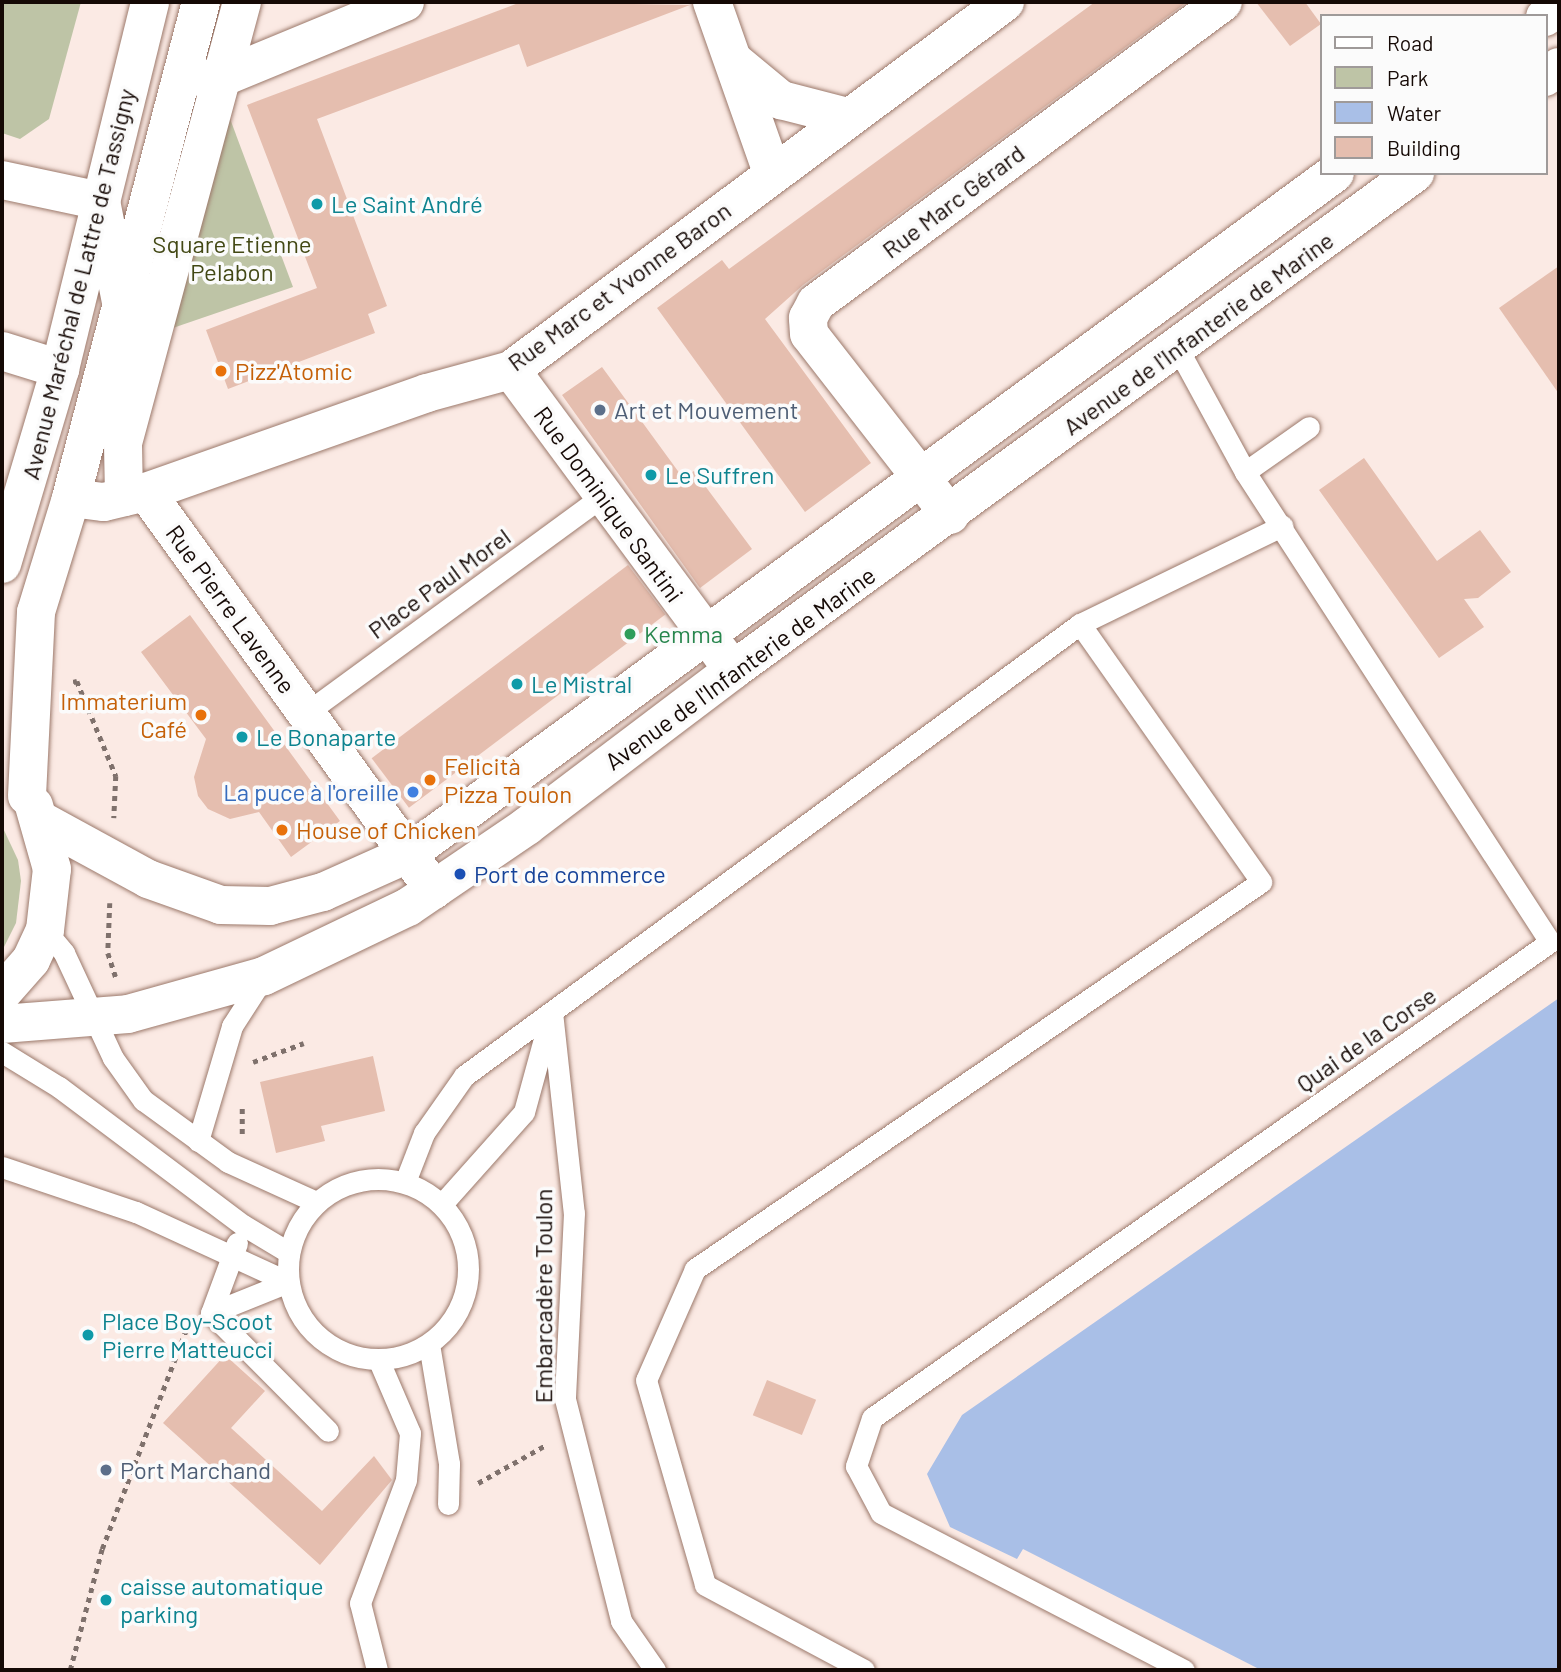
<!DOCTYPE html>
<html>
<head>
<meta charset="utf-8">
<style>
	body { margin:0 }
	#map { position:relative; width:1561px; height:1672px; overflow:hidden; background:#fbeae4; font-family:Barlow,sans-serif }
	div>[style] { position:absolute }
	.green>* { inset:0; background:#bec4a6 }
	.water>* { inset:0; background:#a9bfe7 }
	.building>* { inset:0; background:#e5beaf; transform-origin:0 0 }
	.path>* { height:4.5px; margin-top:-2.25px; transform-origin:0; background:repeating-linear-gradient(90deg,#7f716c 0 5px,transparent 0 10px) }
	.roads { filter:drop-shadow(0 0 2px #9c796b) drop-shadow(0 0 2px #9c796b) }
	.lane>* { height:21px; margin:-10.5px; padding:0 10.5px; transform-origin:10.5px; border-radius:10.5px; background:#fff }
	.lane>.ring { margin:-10.5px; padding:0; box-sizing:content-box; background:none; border:21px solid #fff; border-radius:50% }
	.street>* { height:38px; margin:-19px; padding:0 19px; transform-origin:19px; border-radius:19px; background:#fff }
	.secondary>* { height:38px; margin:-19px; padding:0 19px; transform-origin:19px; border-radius:19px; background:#fff }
	.dots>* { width:19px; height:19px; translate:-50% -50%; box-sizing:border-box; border:4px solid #fbfbfb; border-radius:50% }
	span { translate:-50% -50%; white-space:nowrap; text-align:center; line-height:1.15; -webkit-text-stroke:7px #fbfbfb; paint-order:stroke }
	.street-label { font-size:24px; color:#150905 }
	.culture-label { font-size:24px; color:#0d838f }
	.left { translate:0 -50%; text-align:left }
	.park-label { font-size:24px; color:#424814 }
	.food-label { font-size:24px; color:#c56008 }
	.right { translate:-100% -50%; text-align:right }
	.service-label { font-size:24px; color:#4e5e75 }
	.leisure-label { font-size:24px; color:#27864d }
	.shop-label { font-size:24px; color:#366cbe }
	.transit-label { font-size:24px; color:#164399 }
	.frame { position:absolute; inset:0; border:4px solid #150905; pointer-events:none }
	.legend { position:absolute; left:1320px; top:14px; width:228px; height:161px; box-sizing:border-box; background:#fbfbfb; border:2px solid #9f9a99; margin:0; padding:9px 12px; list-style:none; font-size:21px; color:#150905 }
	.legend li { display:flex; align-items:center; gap:14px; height:35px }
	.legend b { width:35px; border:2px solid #9f9a99 }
</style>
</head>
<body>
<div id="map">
	<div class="green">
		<div style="clip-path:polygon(2px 2px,81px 2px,49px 119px,20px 139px,2px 133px)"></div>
		<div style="clip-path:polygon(226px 108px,293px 287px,164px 331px)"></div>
		<div style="clip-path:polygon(2px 826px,18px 860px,21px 881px,16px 923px,2px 951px)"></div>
	</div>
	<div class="water">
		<div style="clip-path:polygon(1559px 998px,1559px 1670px,1261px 1670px,1023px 1549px,1017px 1559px,950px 1527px,927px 1474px,962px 1415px)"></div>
	</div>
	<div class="building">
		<div style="clip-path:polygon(521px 2px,690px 5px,527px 67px,519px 44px,317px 119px,387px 306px,368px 314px,375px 333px,228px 389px,206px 330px,317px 288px,247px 105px)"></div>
		<div style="clip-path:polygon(1095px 2px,1187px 2px,803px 285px,765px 319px,871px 463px,805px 512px,657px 308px,722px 260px,729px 269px)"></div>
		<div style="clip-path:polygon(1256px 2px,1305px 2px,1321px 24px,1290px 46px)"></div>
		<div style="clip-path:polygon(1559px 266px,1559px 394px,1499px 308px)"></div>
		<div style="clip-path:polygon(602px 367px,683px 478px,694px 471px,752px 549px,700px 588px,562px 395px)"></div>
		<div style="clip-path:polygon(1364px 458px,1437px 561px,1480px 530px,1511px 572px,1478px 598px,1464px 599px,1484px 627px,1439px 658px,1319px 490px)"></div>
		<div style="left:628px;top:565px;width:62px;height:321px;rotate:53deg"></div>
		<div style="clip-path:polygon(190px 615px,340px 821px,291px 857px,259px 812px,230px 819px,208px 809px,198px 796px,194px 777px,206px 739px,141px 652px)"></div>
		<div style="clip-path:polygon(373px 1056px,385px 1111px,321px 1126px,325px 1141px,276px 1153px,260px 1082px)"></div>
		<div style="clip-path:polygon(225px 1355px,265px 1391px,231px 1428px,322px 1511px,374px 1456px,392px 1480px,320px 1565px,163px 1423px)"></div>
		<div style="left:767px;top:1380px;width:53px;height:38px;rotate:22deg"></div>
	</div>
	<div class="path">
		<div style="left:73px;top:682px;width:4px;rotate:-14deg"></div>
		<div style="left:77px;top:681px;width:103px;rotate:67.7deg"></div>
		<div style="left:116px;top:776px;width:42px;rotate:92.7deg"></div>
		<div style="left:110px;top:903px;width:50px;rotate:92.3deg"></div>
		<div style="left:108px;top:953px;width:25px;rotate:72deg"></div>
		<div style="left:253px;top:1062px;width:54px;rotate:-20.4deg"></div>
		<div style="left:242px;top:1134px;width:27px;rotate:-90deg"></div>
		<div style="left:478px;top:1483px;width:78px;rotate:-29.2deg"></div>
		<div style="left:70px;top:1670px;width:125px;rotate:-75.2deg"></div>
		<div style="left:102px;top:1549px;width:235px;rotate:-69deg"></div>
	</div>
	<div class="roads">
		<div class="lane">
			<div style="left:1178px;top:349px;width:140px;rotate:61.4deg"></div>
			<div style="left:1245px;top:472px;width:560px;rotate:57.02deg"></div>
			<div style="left:1550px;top:942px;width:828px;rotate:144.93deg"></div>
			<div style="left:872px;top:1418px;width:51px;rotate:108.4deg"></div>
			<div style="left:856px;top:1466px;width:53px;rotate:62deg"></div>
			<div style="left:881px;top:1513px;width:341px;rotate:27.4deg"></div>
			<div style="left:1245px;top:472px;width:78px;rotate:-35.1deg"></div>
			<div style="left:1080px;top:624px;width:225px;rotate:-25.9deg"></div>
			<div style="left:306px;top:713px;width:368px;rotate:-36.2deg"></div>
			<div style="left:45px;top:930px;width:30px;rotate:50deg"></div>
			<div style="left:64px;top:953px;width:116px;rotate:65deg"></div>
			<div style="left:113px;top:1058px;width:52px;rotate:54.5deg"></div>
			<div style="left:143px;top:1100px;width:105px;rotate:36.1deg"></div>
			<div style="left:228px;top:1162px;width:97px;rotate:24.4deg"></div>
			<div style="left:552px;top:1012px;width:202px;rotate:83.8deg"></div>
			<div style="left:574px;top:1213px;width:186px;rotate:92.8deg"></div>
			<div style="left:565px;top:1399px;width:229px;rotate:75.8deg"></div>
			<div style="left:621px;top:1621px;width:60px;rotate:55.2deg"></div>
			<div style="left:2px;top:1052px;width:67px;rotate:31.6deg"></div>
			<div style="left:59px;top:1087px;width:230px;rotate:36.9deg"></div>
			<div style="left:243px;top:1225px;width:52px;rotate:31deg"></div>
			<div style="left:198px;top:1141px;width:120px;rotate:-73.5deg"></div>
			<div style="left:232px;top:1026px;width:57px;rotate:-57.1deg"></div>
			<div style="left:2px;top:1167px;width:141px;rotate:18.6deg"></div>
			<div style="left:136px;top:1212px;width:167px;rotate:24.7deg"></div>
			<div class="ring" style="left:288px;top:1179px;width:159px;height:159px"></div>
			<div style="left:405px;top:1182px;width:53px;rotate:-68.8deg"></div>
			<div style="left:424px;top:1133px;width:70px;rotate:-54.9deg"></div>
			<div style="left:464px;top:1076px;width:764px;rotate:-36.27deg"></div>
			<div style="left:1080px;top:624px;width:315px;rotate:54.9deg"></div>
			<div style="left:1261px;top:882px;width:686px;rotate:145.64deg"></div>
			<div style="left:695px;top:1269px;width:121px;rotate:113.8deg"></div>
			<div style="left:646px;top:1380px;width:213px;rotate:73.9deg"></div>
			<div style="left:705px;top:1585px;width:180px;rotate:28.1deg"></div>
			<div style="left:442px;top:1204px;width:123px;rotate:-48.3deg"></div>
			<div style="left:524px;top:1112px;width:91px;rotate:-74.7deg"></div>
			<div style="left:237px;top:1243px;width:75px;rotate:110.4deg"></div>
			<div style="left:211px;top:1313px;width:83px;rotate:-21.9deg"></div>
			<div style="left:211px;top:1313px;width:166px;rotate:45.2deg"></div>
			<div style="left:429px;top:1344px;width:122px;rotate:80.5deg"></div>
			<div style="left:449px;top:1464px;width:40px;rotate:91.4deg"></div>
			<div style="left:377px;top:1670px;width:69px;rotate:-104.2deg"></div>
			<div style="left:360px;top:1603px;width:131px;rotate:-69.5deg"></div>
			<div style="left:406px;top:1480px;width:47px;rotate:-85.1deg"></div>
			<div style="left:410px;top:1433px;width:78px;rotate:-113.3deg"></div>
		</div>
		<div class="street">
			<div style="left:712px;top:2px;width:180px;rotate:70.6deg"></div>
			<div style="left:735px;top:62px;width:60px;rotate:39.6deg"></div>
			<div style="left:781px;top:100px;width:68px;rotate:14.4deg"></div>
			<div style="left:205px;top:79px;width:16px;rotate:-4deg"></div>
			<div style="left:221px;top:78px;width:199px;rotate:-22.4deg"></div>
			<div style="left:2px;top:180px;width:101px;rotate:12deg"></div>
			<div style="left:101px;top:201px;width:103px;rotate:78.8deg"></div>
			<div style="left:2px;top:351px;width:61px;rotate:17.2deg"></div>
			<div style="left:511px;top:370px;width:373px;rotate:53.5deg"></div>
			<div style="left:146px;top:492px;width:491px;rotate:54.1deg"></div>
			<div style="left:124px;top:497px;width:54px;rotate:-91.1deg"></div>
			<div style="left:123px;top:443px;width:457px;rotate:-74.9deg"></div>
			<div style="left:71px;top:498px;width:33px;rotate:7deg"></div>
			<div style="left:104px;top:502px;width:43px;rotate:-13.4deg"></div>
			<div style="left:146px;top:492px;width:298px;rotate:-19.4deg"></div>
			<div style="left:427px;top:393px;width:87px;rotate:-15.3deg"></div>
			<div style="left:511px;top:370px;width:616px;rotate:-36.68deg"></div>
			<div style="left:950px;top:515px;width:229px;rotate:-127.9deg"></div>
			<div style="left:809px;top:334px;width:16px;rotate:-94deg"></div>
			<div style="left:808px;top:318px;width:17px;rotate:-62deg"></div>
			<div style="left:816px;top:303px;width:506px;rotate:-36.49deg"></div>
		</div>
		<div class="secondary">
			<div style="left:1545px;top:17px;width:17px;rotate:-36deg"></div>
			<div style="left:1545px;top:77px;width:17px;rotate:-36deg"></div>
			<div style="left:2px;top:564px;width:203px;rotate:-73.4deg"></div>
			<div style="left:60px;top:369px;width:378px;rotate:-76.2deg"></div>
			<div style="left:27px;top:796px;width:184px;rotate:-87.2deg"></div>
			<div style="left:36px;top:612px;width:119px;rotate:-72.9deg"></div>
			<div style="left:71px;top:498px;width:513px;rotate:-75.31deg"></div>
			<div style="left:40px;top:820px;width:123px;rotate:28.6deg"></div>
			<div style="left:148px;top:879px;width:77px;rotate:19.6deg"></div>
			<div style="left:221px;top:905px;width:49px;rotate:1.2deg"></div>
			<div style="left:270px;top:906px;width:55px;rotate:-14.8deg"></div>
			<div style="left:323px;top:892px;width:93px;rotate:-24.1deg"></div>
			<div style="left:408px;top:854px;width:1150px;rotate:-36.3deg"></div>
			<div style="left:2px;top:993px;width:44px;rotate:-48.7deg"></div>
			<div style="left:31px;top:960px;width:33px;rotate:-65deg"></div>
			<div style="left:45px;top:930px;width:61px;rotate:-83.5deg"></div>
			<div style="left:52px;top:869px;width:66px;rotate:-105.9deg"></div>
			<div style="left:2px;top:1024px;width:126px;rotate:-4.5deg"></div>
			<div style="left:128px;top:1014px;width:141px;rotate:-15.6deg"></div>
			<div style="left:264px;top:976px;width:160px;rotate:-25.6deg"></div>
			<div style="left:408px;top:907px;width:144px;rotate:-34.2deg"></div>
			<div style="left:527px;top:826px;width:258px;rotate:-37.1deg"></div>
			<div style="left:733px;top:670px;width:844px;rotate:-36.08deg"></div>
		</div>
	</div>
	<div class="dots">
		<div style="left:317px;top:204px;background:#0f9aa8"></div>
		<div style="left:221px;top:371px;background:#e8710a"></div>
		<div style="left:600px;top:410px;background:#5c6f8a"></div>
		<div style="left:651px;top:475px;background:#0f9aa8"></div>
		<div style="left:630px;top:634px;background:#2e9e5b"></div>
		<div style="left:517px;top:684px;background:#0f9aa8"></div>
		<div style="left:201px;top:715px;background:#e8710a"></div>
		<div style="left:242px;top:737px;background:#0f9aa8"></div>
		<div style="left:430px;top:780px;background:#e8710a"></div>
		<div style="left:413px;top:792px;background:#3f7fe0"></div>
		<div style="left:282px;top:830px;background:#e8710a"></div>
		<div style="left:460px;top:874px;background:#1a4fb4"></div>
		<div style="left:88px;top:1335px;background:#0f9aa8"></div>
		<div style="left:106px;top:1470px;background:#5c6f8a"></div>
		<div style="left:106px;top:1600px;background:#0f9aa8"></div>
	</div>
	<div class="street-label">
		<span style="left:953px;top:201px;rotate:-37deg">Rue Marc Gérard</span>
		<span style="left:78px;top:284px;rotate:-76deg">Avenue Maréchal de Lattre de Tassigny</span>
		<span style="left:619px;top:286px;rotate:-36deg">Rue Marc et Yvonne Baron</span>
		<span style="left:1198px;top:333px;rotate:-36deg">Avenue de l'Infanterie de Marine</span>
		<span style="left:609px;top:504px;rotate:54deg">Rue Dominique Santini</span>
		<span style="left:439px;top:583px;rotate:-36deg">Place Paul Morel</span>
		<span style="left:231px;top:609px;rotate:54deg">Rue Pierre Lavenne</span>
		<span style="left:740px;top:668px;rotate:-36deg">Avenue de l'Infanterie de Marine</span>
		<span style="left:1366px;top:1039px;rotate:-35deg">Quai de la Corse</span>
		<span style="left:543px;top:1296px;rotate:-90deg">Embarcadère Toulon</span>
	</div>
	<div class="culture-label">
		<span class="left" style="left:331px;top:204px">Le Saint André</span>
		<span class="left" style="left:665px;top:475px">Le Suffren</span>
		<span class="left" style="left:531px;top:684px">Le Mistral</span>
		<span class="left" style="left:256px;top:737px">Le Bonaparte</span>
		<span class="left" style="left:102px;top:1335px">Place Boy-Scoot<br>Pierre Matteucci</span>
		<span class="left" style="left:120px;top:1600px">caisse automatique<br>parking</span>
	</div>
	<div class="park-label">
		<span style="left:232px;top:258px">Square Etienne<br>Pelabon</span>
	</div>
	<div class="food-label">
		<span class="left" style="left:235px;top:371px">Pizz'Atomic</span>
		<span class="right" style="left:187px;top:715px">Immaterium<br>Café</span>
		<span class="left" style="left:444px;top:780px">Felicità<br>Pizza Toulon</span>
		<span class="left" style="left:296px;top:830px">House of Chicken</span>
	</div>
	<div class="service-label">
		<span class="left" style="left:614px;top:410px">Art et Mouvement</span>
		<span class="left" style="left:120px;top:1470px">Port Marchand</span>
	</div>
	<div class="leisure-label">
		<span class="left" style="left:644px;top:634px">Kemma</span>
	</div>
	<div class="shop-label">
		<span class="right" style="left:399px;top:792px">La puce à l'oreille</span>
	</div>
	<div class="transit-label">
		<span class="left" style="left:474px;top:874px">Port de commerce</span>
	</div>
	<div class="frame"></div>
	<ul class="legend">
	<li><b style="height:9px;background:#fff"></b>Road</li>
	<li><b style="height:19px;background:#bec4a6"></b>Park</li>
	<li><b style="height:19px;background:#a9bfe7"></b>Water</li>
	<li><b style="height:19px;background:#e5beaf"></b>Building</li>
	</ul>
</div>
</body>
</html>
